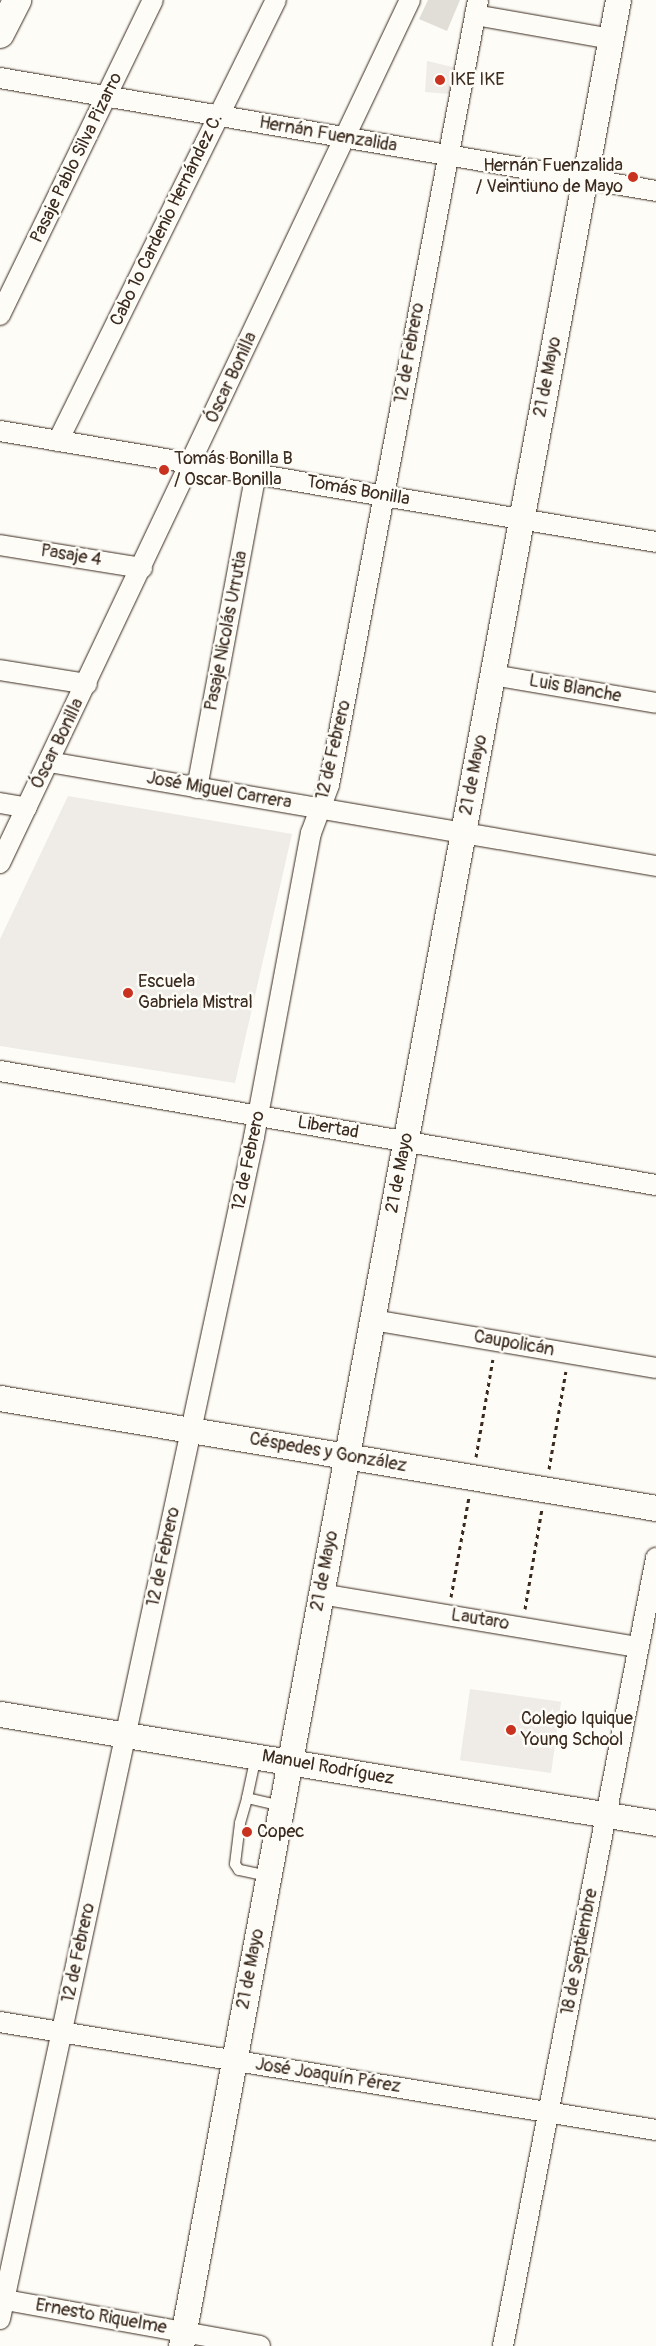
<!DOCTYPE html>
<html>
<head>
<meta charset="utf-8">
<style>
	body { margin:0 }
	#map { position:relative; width:656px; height:2346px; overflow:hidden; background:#fdfcf7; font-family:Pangolin,sans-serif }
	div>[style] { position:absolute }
	.built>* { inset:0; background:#efece7; transform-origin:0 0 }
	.green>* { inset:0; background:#e1ded7 }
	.path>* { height:3px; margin-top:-1.5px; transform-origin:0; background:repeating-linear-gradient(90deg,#3b2a1e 0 4px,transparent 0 8px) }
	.roads { filter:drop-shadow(0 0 1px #3b2a1e) drop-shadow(0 0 1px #3b2a1e) }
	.service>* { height:10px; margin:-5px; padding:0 5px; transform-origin:5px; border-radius:5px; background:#fdfcf7 }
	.minor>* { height:20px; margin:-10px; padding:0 10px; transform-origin:10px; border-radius:10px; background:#fdfcf7 }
	.tertiary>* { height:25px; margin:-12.5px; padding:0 12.5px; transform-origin:12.5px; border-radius:12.5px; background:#fdfcf7 }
	.secondary>* { height:28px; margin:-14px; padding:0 14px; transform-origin:14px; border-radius:14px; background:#fdfcf7 }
	.dots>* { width:14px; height:14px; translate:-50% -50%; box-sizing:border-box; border:2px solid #fdfcf7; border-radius:50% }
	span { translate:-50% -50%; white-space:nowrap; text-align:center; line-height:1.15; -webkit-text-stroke:5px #fdfcf7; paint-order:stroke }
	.poi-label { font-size:18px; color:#3b2a1e }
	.left { translate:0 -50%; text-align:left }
	.right { translate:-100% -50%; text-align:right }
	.street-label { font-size:18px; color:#3b2a1e }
</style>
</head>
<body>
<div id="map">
	<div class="built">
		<div style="clip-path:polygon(427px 61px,457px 68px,450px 94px,425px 92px)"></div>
		<div style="clip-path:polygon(68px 796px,292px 834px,235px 1083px,0 1046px,0 939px)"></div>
		<div style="left:470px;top:1689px;width:92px;height:72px;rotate:8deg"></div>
	</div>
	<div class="green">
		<div style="clip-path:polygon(428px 0,460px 0,447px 31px,419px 19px)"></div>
	</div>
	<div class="path">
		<div style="left:476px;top:1457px;width:99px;rotate:-80.2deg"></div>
		<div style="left:549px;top:1469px;width:99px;rotate:-80.2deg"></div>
		<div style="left:451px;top:1597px;width:102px;rotate:-79.8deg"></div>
		<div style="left:525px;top:1609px;width:101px;rotate:-80.4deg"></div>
	</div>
	<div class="roads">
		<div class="service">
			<div style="left:247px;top:1798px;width:43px;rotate:-77.9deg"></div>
			<div style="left:268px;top:1876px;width:30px;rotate:-168deg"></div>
			<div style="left:239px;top:1870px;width:7px;rotate:-124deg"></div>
			<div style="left:235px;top:1864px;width:41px;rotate:-83deg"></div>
			<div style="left:240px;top:1823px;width:26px;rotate:-74deg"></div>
			<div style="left:247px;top:1798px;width:35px;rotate:13deg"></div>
		</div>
		<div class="minor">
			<div style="left:475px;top:15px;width:138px;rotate:10deg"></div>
			<div style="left:0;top:78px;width:666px;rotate:9.77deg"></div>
			<div style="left:0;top:315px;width:350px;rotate:-64.1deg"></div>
			<div style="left:0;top:431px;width:665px;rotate:9.6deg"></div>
			<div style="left:58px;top:441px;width:492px;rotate:-63.7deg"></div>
			<div style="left:0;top:545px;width:144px;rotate:9.2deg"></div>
			<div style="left:0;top:670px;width:88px;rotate:9.1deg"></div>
			<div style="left:493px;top:675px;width:165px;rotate:9.7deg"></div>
			<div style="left:49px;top:762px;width:616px;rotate:9.72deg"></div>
			<div style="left:197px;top:788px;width:319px;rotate:-79.4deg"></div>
			<div style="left:0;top:803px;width:27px;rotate:10deg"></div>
			<div style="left:0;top:863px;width:955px;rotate:-64.59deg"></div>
			<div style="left:0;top:1071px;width:666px;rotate:9.86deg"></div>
			<div style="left:373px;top:1320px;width:287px;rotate:9.6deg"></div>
			<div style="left:321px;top:1594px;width:322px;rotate:9.5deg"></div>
			<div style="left:0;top:2022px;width:665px;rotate:9.35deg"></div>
			<div style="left:0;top:2299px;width:264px;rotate:10.2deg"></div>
			<div style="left:0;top:2319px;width:1209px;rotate:-77.87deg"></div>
			<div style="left:254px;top:1137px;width:309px;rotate:-79.4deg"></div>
			<div style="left:311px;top:833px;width:51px;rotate:-69.4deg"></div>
			<div style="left:329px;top:785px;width:799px;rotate:-79.25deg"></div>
			<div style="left:503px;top:2346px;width:803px;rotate:-79.01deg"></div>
		</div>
		<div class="tertiary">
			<div style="left:0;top:1398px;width:665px;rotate:9.52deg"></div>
			<div style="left:0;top:1714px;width:665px;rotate:9.43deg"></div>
			<div style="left:181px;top:2346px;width:2386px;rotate:-79.45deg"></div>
		</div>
		<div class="secondary">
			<div style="left:0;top:34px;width:38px;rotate:-63deg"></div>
		</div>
	</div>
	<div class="dots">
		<div style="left:440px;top:80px;background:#c8321e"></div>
		<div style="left:633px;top:177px;background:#c8321e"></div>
		<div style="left:164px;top:470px;background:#c8321e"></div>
		<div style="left:128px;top:993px;background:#c8321e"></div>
		<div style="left:511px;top:1730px;background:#c8321e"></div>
		<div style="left:247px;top:1832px;background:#c8321e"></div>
	</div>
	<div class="poi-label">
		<span class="left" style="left:450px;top:80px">IKE IKE</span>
		<span class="right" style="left:623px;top:177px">Hernán Fuenzalida<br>/ Veintiuno de Mayo</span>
		<span class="left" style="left:174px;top:470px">Tomás Bonilla B<br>/ Oscar Bonilla</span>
		<span class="left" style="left:138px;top:993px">Escuela<br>Gabriela Mistral</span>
		<span class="left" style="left:521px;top:1730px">Colegio Iquique<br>Young School</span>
		<span class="left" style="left:257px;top:1832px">Copec</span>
	</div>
	<div class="street-label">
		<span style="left:328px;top:135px;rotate:10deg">Hernán Fuenzalida</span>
		<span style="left:77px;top:158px;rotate:-64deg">Pasaje Pablo Silva Pizarro</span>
		<span style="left:167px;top:220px;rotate:-64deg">Cabo 1º Cardenio Hernández C.</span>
		<span style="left:410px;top:353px;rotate:-80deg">12 de Febrero</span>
		<span style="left:548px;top:377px;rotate:-79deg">21 de Mayo</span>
		<span style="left:232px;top:378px;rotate:-65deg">Óscar Bonilla</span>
		<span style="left:358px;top:491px;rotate:10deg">Tomás Bonilla</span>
		<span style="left:71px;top:556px;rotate:9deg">Pasaje 4</span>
		<span style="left:227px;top:631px;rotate:-79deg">Pasaje Nicolás Urrutia</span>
		<span style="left:575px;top:689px;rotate:10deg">Luis Blanche</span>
		<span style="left:58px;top:744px;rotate:-64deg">Óscar Bonilla</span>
		<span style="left:334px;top:750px;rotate:-77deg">12 de Febrero</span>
		<span style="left:474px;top:775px;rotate:-79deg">21 de Mayo</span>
		<span style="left:219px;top:791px;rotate:10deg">José Miguel Carrera</span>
		<span style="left:328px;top:1128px;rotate:10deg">Libertad</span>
		<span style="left:249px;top:1161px;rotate:-78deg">12 de Febrero</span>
		<span style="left:400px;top:1173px;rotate:-79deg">21 de Mayo</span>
		<span style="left:514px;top:1344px;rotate:10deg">Caupolicán</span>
		<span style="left:328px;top:1453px;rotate:10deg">Céspedes y González</span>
		<span style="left:164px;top:1557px;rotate:-78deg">12 de Febrero</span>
		<span style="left:325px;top:1571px;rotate:-79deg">21 de Mayo</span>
		<span style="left:480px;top:1620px;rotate:9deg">Lautaro</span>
		<span style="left:328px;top:1768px;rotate:10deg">Manuel Rodríguez</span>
		<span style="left:580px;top:1952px;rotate:-79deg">18 de Septiembre</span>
		<span style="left:79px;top:1953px;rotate:-78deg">12 de Febrero</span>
		<span style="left:251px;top:1969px;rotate:-79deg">21 de Mayo</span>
		<span style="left:328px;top:2076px;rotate:9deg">José Joaquín Pérez</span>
		<span style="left:101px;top:2317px;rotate:10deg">Ernesto Riquelme</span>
	</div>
</div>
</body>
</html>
